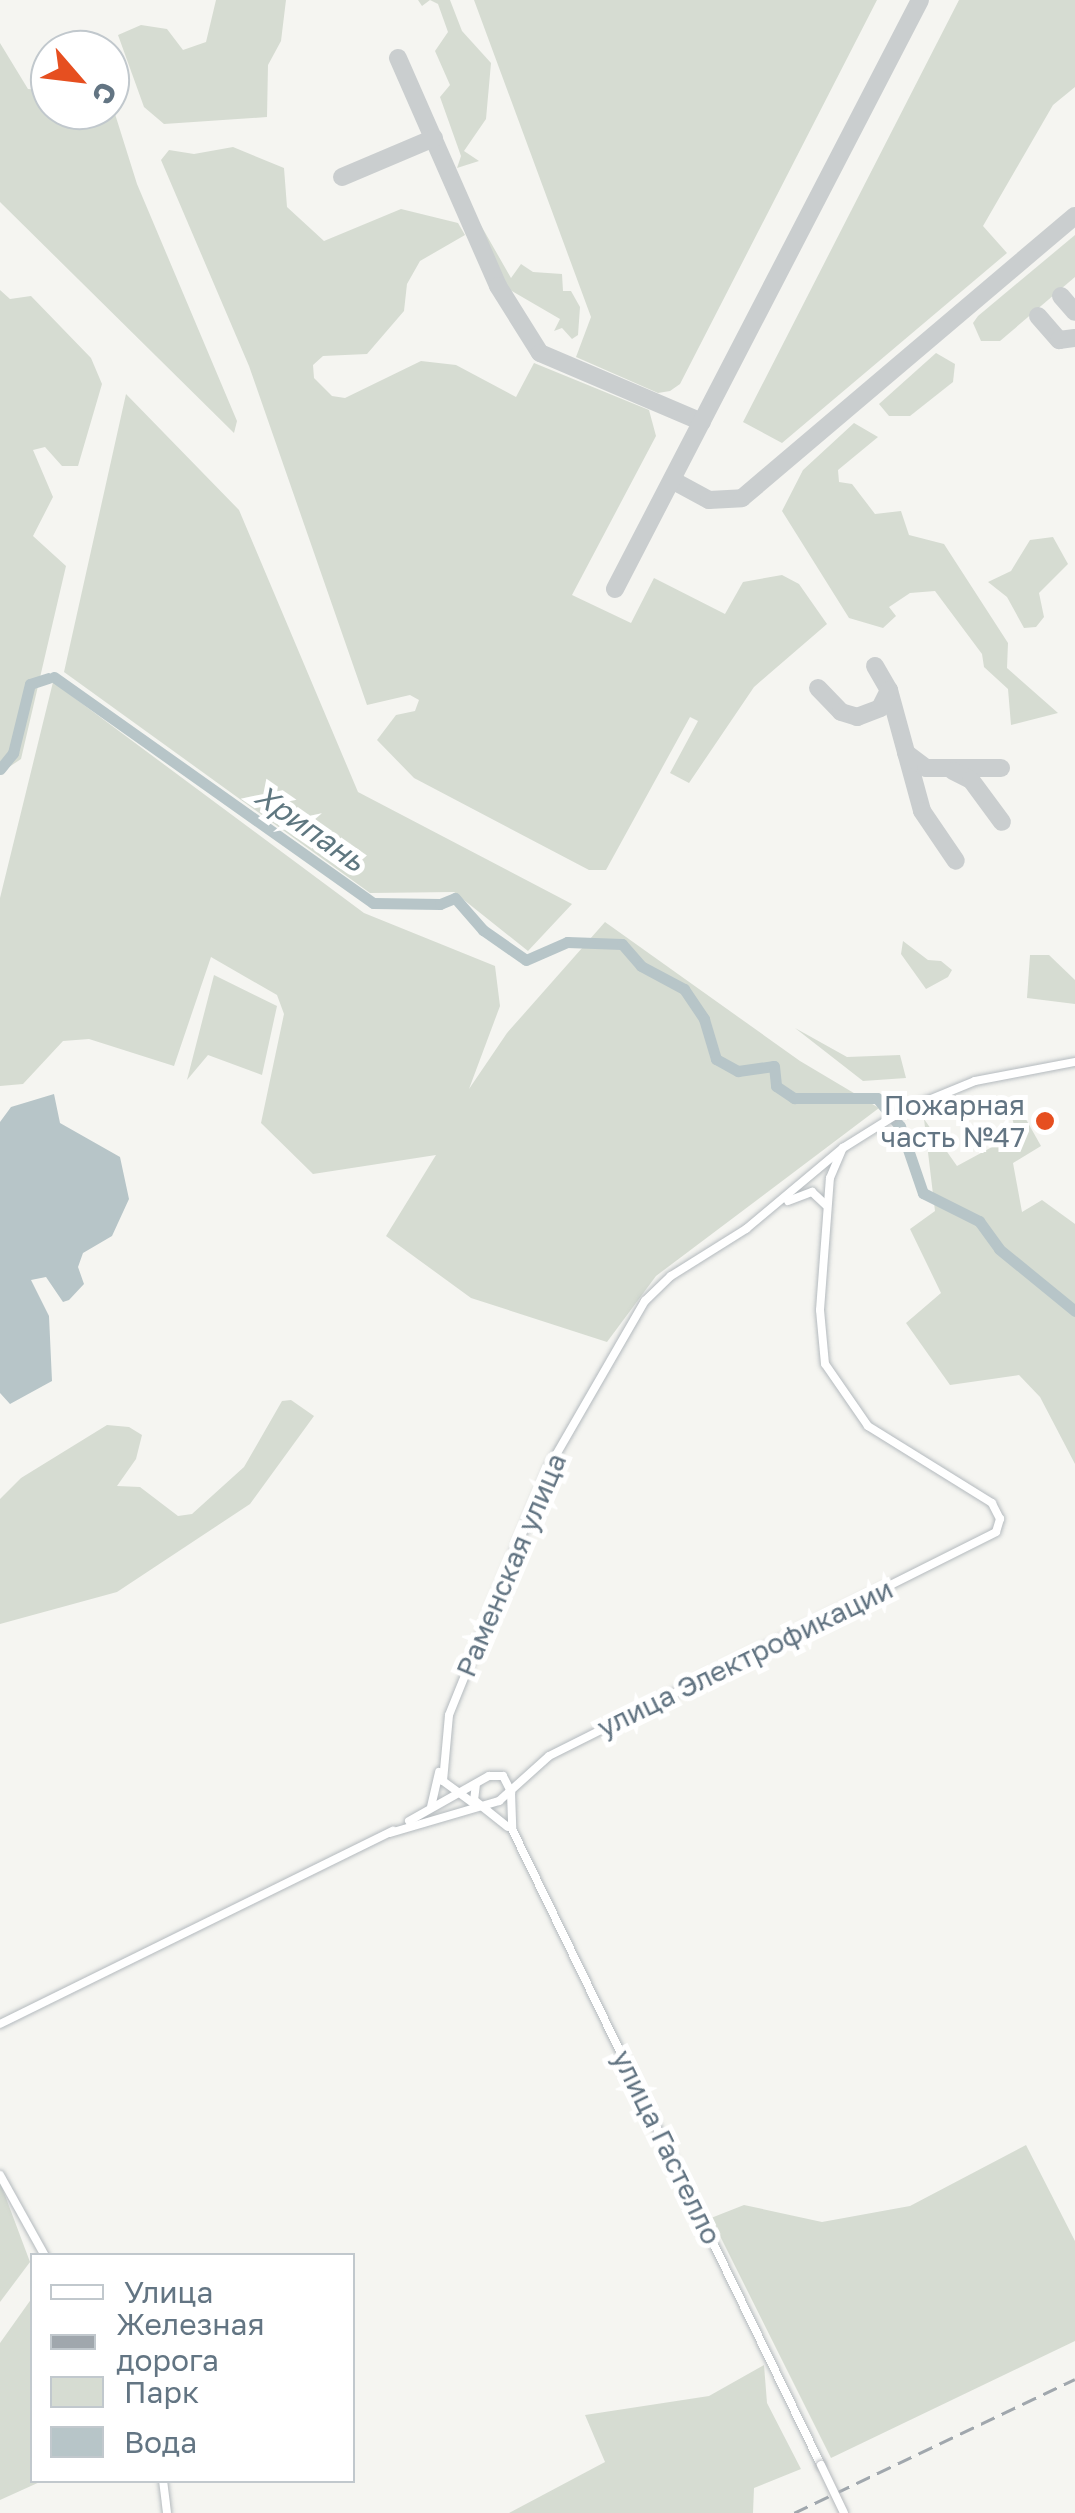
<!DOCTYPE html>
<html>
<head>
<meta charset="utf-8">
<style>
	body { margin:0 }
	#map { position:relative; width:1075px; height:2513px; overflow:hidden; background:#f5f5f1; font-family:"Golos Text",sans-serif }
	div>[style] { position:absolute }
	.green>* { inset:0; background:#d6dcd2 }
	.water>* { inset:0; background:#b7c5c8 }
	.river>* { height:11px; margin:-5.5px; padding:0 5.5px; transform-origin:5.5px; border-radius:5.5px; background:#b7c5c8 }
	.taxiway>* { height:18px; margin:-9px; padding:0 9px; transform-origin:9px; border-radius:9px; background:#cacecf }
	.roads { filter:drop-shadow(0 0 2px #b4babe) drop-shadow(0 0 2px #b4babe) }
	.secondary>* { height:8px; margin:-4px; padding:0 4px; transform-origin:4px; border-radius:4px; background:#fff }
	.primary>* { height:8px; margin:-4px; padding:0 4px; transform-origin:4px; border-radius:4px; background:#fff }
	.rail>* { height:2.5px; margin-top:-1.25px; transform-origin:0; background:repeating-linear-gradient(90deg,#a0a7ad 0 15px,transparent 0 23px) }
	.bridges { filter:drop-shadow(0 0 2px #b5b9bd) drop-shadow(0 0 2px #b5b9bd) }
	.primary-bridge>* { height:8px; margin:-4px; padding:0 4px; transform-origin:4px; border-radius:4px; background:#fff }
	.dots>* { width:28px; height:28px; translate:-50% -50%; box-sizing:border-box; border:5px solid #fff; border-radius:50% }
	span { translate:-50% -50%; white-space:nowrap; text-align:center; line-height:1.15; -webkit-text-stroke:10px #fff; paint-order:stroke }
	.poi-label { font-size:28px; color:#637583 }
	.right { translate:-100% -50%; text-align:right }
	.street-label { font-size:28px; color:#637583 }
	.water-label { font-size:30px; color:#5f7780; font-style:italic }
	.legend { position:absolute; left:30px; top:2253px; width:325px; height:230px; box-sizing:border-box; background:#fff; border:2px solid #c1c8cd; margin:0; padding:12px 18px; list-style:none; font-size:30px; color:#637583 }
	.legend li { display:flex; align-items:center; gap:20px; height:50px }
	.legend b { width:50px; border:2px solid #c1c8cd }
	.north { position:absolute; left:30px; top:30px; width:100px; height:100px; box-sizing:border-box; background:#fff; border:2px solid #c1c8cd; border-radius:50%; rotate:118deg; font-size:28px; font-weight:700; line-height:40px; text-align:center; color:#637583 }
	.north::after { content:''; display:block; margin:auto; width:35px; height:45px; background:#e64f20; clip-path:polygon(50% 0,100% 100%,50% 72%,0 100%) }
</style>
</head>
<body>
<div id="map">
	<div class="green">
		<div style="clip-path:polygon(216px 0,286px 0,281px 41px,268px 65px,267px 117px,164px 124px,144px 107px,118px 35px,141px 25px,167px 29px,183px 50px,206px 42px)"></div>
		<div style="clip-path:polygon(418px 0,450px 0,462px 31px,491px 63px,486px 119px,464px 151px,479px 161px,457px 168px,461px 156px,440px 97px,450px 85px,435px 51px,448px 32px,438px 4px,430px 0,422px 6px)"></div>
		<div style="clip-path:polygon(474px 0,877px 0,680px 384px,670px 391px,658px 393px,576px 357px,591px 317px)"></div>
		<div style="clip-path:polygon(959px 0,1075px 0,1075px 87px,1053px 105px,983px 226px,1007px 253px,782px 443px,743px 422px)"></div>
		<div style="clip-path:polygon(0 43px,28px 89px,50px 91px,50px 110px,110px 110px,110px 98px,137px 184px,237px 421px,234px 433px,0 202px)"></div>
		<div style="clip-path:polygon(233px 147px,284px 168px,287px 207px,324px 241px,401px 209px,458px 223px,465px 235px,420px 261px,407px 284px,404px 311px,367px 354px,323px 356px,313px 365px,314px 378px,332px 396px,345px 398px,421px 361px,456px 365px,516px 397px,534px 363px,649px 410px,656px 436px,572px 595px,631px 623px,654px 578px,725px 614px,743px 582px,782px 575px,799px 584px,827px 624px,754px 687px,689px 783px,670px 773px,698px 721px,690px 717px,606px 870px,589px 870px,414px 778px,377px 740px,396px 715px,415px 711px,419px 700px,410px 695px,367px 705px,249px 366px,161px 160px,169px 150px,194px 154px)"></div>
		<div style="clip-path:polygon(471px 208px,511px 278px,521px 264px,533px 272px,562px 274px,563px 291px,571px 291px,580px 307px,578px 335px,572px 339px,562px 328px,554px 331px,560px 319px,505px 287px)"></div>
		<div style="clip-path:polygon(1075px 235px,1075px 277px,1000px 341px,981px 341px,973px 323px,978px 316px)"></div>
		<div style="clip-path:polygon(0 290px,10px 299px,31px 296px,91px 358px,102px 384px,78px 466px,62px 466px,45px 447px,33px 450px,53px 497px,33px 536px,66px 566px,21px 759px,0 773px)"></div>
		<div style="clip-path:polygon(936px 353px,955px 364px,953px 382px,910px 416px,889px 416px,879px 404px)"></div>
		<div style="clip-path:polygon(126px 394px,239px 510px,358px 792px,572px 904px,528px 951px,454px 892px,370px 893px,64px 672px)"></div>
		<div style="clip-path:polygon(854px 423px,878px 437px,838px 470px,839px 482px,852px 484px,875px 514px,901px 511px,909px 535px,944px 544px,1008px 643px,1007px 668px,1058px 713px,1011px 725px,1008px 689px,984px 667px,982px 654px,935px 591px,910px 593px,889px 607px,896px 616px,883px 628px,849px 618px,782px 511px,803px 470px)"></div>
		<div style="clip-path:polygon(1053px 537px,1068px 564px,1039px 593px,1044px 617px,1036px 627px,1024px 628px,1007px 597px,988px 582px,1011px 571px,1030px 540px)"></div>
		<div style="clip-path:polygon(53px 682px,364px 913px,495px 966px,500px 1006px,469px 1089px,507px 1033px,605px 922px,800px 1061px,879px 1108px,656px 1276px,607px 1342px,471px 1298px,386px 1236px,436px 1155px,313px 1174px,261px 1123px,284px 1014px,277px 995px,211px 957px,174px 1066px,89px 1039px,63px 1041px,23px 1084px,0 1086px,0 898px)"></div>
		<div style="clip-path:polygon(903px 941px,928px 960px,941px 961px,952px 970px,948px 977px,926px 989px,901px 954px)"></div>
		<div style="clip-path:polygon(1030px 955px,1049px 955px,1075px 980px,1075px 1004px,1027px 998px)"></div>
		<div style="clip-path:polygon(214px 975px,277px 1006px,262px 1075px,208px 1055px,187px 1080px)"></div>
		<div style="clip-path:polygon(795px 1028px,847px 1057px,900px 1055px,906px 1078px,863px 1081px)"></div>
		<div style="clip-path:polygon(1014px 1098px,1041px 1146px,1013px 1163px,1022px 1212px,1042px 1200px,1075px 1224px,1075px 1464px,1040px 1397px,1019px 1375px,950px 1385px,906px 1323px,941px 1293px,910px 1229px,935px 1211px,924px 1119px,957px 1166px,1016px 1134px,1008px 1100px)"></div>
		<div style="clip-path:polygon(291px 1400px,314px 1416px,250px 1504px,117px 1592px,0 1624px,0 1499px,21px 1478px,107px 1425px,129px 1427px,142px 1435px,136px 1459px,117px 1486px,140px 1487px,178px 1516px,192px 1514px,244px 1467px,282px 1401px)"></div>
		<div style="clip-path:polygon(1026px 2145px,1075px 2241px,1075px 2341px,831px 2458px,711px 2218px,744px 2205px,822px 2222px,910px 2206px)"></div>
		<div style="clip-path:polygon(0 2182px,30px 2262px,0 2302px)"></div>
		<div style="clip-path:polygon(32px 2298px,32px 2480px,42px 2481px,0 2500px,0 2343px)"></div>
		<div style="clip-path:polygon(764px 2365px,767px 2403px,801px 2469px,754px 2488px,753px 2513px,509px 2513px,605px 2462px,585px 2415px,709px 2396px)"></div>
	</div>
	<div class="water">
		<div style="clip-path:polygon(54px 1094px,60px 1123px,120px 1157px,129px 1199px,112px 1236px,83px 1253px,78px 1267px,84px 1284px,69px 1300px,63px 1302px,46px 1277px,31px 1280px,49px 1316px,52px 1381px,10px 1404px,0 1393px,0 1122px,11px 1107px)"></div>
	</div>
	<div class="river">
		<div style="left:54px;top:677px;width:391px;rotate:35.3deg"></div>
		<div style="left:373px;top:903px;width:67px;rotate:0.9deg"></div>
		<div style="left:440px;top:904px;width:16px;rotate:-22deg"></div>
		<div style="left:455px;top:898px;width:43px;rotate:48.8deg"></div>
		<div style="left:483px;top:930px;width:52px;rotate:34.9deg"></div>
		<div style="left:526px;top:960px;width:45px;rotate:-23.7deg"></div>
		<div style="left:567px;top:942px;width:55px;rotate:2.1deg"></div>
		<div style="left:622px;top:944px;width:29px;rotate:49deg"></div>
		<div style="left:641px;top:966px;width:49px;rotate:28.1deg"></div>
		<div style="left:684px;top:989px;width:36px;rotate:56deg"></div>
		<div style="left:704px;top:1019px;width:42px;rotate:73.3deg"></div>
		<div style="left:716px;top:1059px;width:25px;rotate:29deg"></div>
		<div style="left:738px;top:1071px;width:36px;rotate:-8deg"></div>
		<div style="left:774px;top:1066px;width:20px;rotate:84deg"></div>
		<div style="left:776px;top:1086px;width:22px;rotate:34deg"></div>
		<div style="left:794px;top:1098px;width:83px"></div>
		<div style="left:877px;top:1098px;width:36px;rotate:51deg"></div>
		<div style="left:900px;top:1126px;width:71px;rotate:71.1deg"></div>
		<div style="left:923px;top:1193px;width:63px;rotate:26.6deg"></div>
		<div style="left:979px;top:1221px;width:34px;rotate:54deg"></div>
		<div style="left:999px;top:1249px;width:98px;rotate:39.2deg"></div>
		<div style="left:0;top:769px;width:21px;rotate:-51deg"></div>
		<div style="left:13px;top:753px;width:71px;rotate:-76.2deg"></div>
		<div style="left:30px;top:684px;width:19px;rotate:-18deg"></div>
	</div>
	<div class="taxiway">
		<div style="left:398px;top:58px;width:249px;rotate:66.3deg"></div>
		<div style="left:498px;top:286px;width:79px;rotate:57.9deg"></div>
		<div style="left:540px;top:353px;width:176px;rotate:23.1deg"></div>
		<div style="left:342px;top:177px;width:100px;rotate:-23deg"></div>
		<div style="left:1061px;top:296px;width:21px;rotate:49deg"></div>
		<div style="left:1038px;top:316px;width:32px;rotate:49deg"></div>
		<div style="left:1059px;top:340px;width:16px;rotate:-7deg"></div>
		<div style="left:672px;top:480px;width:42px;rotate:28.4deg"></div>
		<div style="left:709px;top:500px;width:33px;rotate:-3deg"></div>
		<div style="left:742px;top:498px;width:436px;rotate:-40.3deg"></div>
		<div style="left:615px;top:589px;width:663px;rotate:-62.62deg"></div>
		<div style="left:875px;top:666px;width:28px;rotate:60deg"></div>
		<div style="left:889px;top:690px;width:125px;rotate:74.7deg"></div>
		<div style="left:922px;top:811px;width:60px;rotate:55.8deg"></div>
		<div style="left:818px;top:688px;width:33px;rotate:46deg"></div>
		<div style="left:841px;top:712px;width:17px;rotate:17deg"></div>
		<div style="left:857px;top:717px;width:25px;rotate:-21deg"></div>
		<div style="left:880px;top:708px;width:20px;rotate:-63deg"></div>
		<div style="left:906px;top:753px;width:25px;rotate:37deg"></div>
		<div style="left:926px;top:768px;width:75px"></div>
		<div style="left:953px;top:771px;width:20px;rotate:27deg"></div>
		<div style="left:971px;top:780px;width:52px;rotate:53.6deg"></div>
	</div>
	<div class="roads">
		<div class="secondary">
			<div style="left:0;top:2175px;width:93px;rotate:60.9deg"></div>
			<div style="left:163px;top:2480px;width:33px;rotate:83deg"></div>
		</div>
		<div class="primary">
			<div style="left:788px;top:1201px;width:26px;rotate:-21deg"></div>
			<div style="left:812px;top:1192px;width:19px;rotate:43deg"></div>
			<div style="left:476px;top:1784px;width:16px;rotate:97deg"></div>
			<div style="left:474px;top:1800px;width:43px;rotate:38.5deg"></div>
			<div style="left:511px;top:1792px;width:37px;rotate:88deg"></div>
			<div style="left:512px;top:1829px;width:707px;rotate:64.09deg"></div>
			<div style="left:477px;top:1806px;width:42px;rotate:-143.7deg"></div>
			<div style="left:443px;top:1781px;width:66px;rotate:-84.8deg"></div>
			<div style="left:449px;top:1715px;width:267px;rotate:-68deg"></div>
			<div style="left:549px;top:1467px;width:192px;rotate:-60deg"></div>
			<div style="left:645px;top:1301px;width:36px;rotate:-44deg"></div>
			<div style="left:671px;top:1276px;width:89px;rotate:-32.1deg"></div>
			<div style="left:746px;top:1229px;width:126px;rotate:-39.9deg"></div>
			<div style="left:843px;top:1148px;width:70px;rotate:-32.1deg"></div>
			<div style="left:902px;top:1111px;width:79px;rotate:-22.3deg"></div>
			<div style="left:975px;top:1081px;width:102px;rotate:-10.8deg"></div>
			<div style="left:431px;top:1807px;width:36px;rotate:-77deg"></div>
			<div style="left:409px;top:1821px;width:92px;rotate:-29.4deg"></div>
			<div style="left:489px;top:1776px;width:14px"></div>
			<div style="left:503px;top:1776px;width:18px;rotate:63deg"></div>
			<div style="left:390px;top:1833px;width:114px;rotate:-16.4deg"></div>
			<div style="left:499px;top:1801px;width:67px;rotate:-42deg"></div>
			<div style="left:549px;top:1756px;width:500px;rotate:-26.6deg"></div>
			<div style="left:996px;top:1532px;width:14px;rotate:-73deg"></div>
			<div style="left:1000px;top:1519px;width:18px;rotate:-117deg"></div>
			<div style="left:992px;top:1503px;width:146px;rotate:-148.2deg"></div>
			<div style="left:868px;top:1426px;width:75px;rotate:-124.7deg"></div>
			<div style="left:825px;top:1364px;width:54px;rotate:-95.3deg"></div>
			<div style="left:820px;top:1310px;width:132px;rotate:-85.7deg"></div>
			<div style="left:830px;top:1178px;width:33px;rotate:-67deg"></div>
			<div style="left:0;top:2024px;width:438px;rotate:-26.2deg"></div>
		</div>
	</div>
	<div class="rail">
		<div style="left:794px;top:2513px;width:311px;rotate:-25.5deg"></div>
	</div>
	<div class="bridges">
		<div class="primary-bridge">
			<div style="left:821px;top:2465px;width:53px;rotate:64.4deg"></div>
		</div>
	</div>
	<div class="dots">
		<div style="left:1045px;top:1121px;background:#e64f20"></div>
	</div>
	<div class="poi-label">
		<span class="right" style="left:1025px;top:1121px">Пожарная<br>часть №47</span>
	</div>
	<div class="street-label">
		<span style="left:511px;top:1565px;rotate:-67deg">Раменская улица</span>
		<span style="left:745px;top:1658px;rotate:-26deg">улица Электрофикации</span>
		<span style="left:667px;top:2147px;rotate:64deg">улица Гастелло</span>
	</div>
	<div class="water-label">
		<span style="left:310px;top:828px;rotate:35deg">Хрипань</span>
	</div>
	<ul class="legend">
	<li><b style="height:12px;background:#fff"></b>Улица</li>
	<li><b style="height:12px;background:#a0a7ad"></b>Железная дорога</li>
	<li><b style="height:28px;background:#d6dcd2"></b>Парк</li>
	<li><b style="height:28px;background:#b7c5c8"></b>Вода</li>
	</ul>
	<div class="north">С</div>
</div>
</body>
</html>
